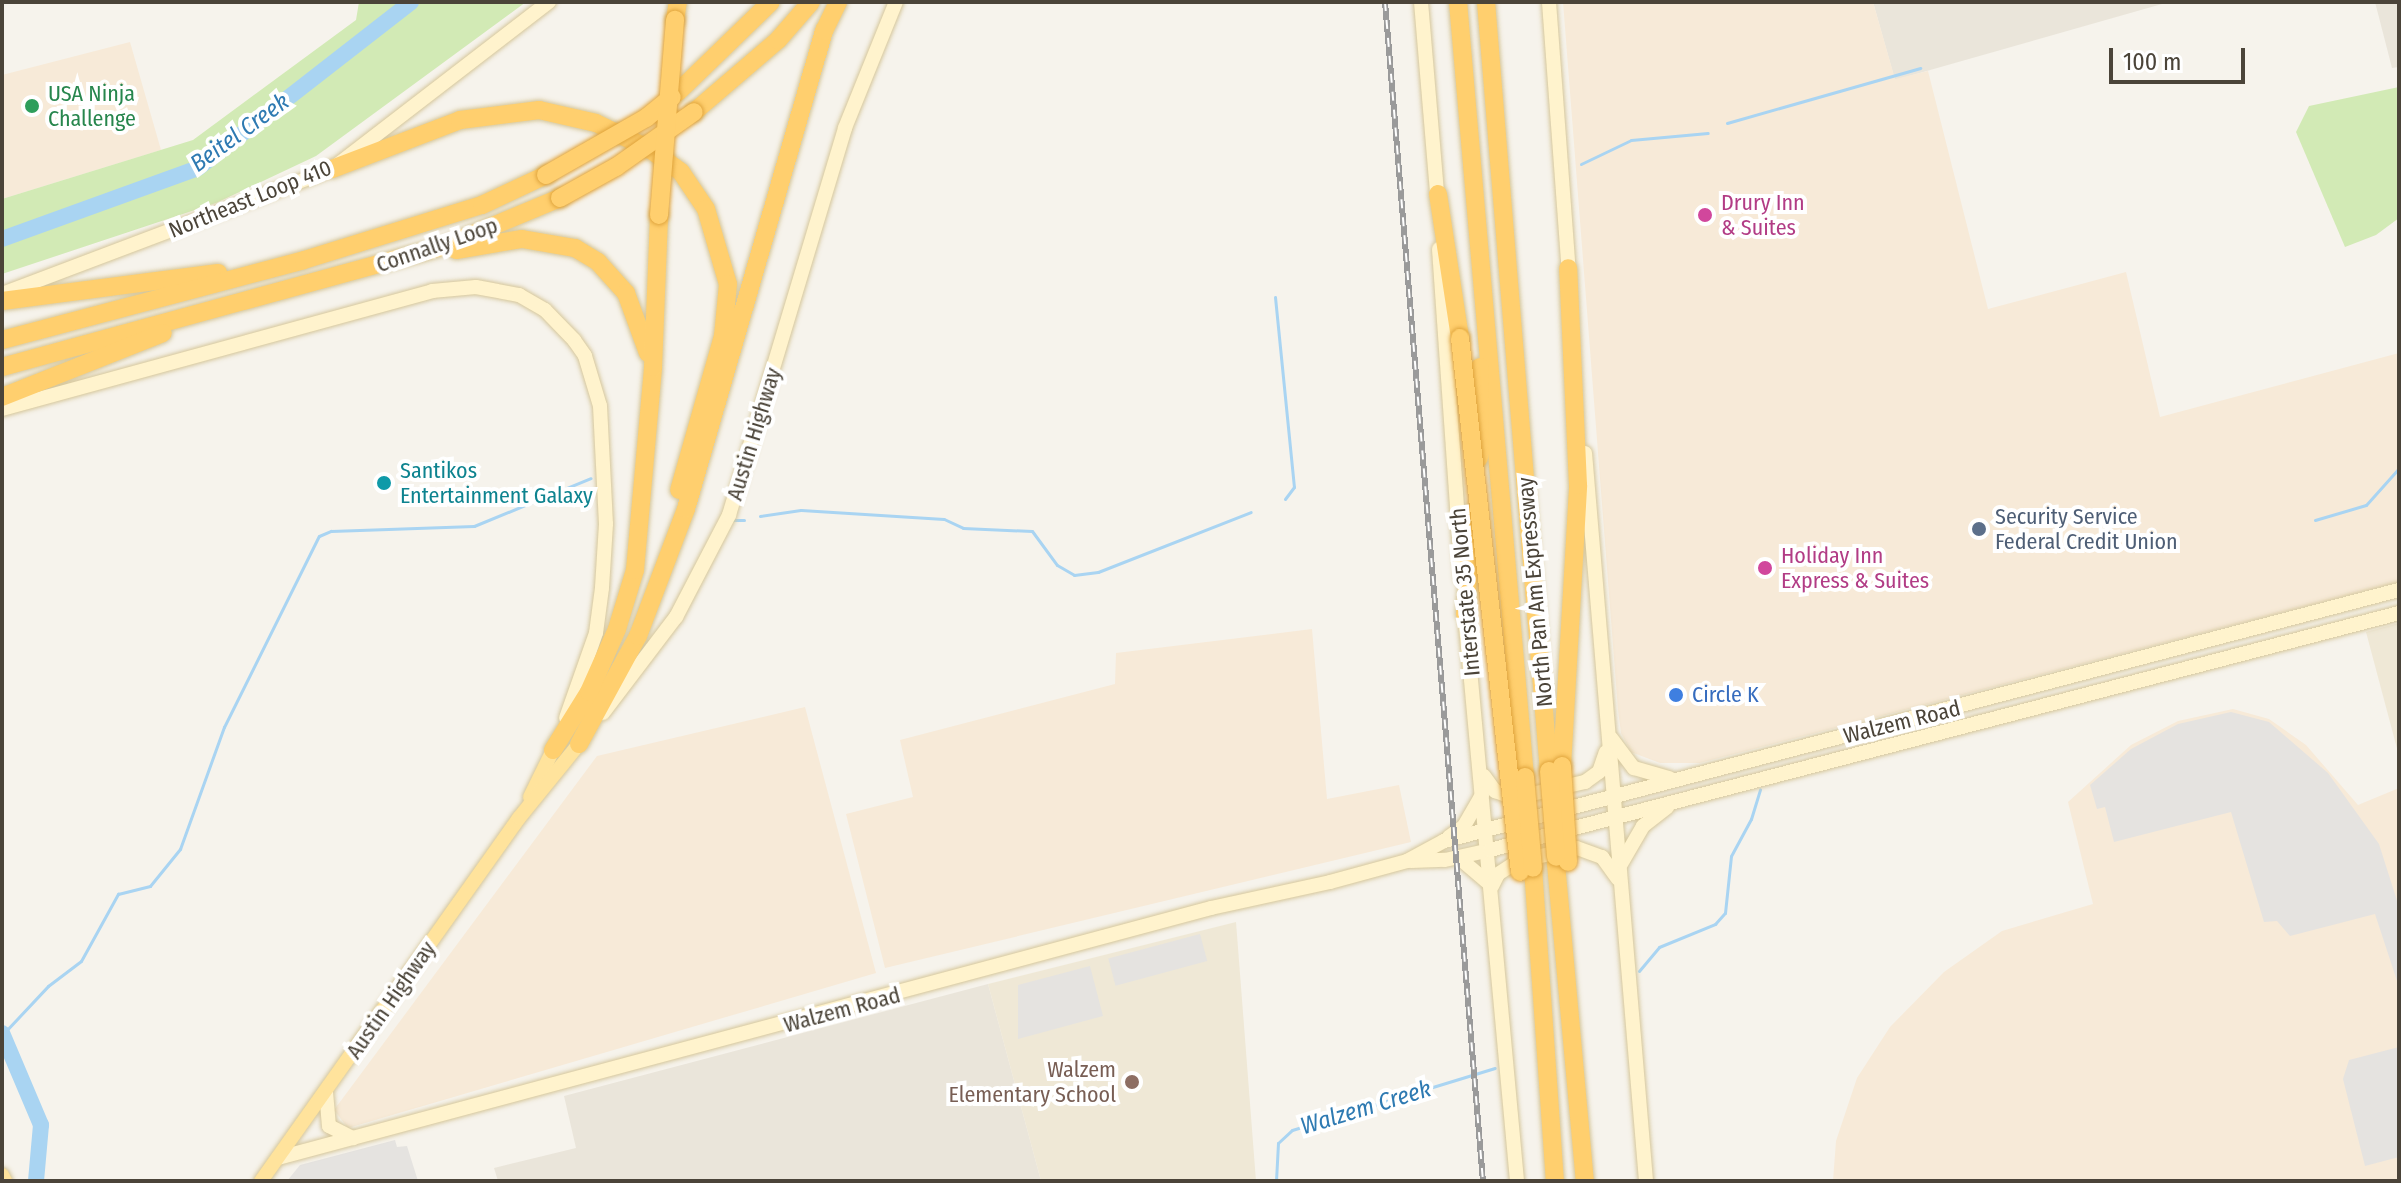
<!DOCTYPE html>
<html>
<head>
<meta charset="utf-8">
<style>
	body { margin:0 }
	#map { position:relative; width:2401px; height:1183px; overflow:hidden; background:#f6f3ec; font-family:"Fira Sans Condensed",sans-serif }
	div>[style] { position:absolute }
	.residential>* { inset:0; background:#eae5da }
	.commercial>* { inset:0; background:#f7ead8 }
	.education>* { inset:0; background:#efe8d6 }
	.green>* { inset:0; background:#d2eab5 }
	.parking>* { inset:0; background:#e5e3e0; transform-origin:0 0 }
	.stream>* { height:3px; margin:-1.5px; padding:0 1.5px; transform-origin:1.5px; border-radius:1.5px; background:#a9d4f2 }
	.river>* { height:16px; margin:-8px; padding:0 8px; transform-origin:8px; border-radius:8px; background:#a9d4f2 }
	.roads { filter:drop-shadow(0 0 2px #d6c79b) drop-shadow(0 0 2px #d6c79b) }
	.secondary>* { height:14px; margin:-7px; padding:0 7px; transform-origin:7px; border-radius:7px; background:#fff3cd }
	.primary>* { height:14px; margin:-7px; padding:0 7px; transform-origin:7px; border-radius:7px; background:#ffe39c }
	.motorway>* { height:18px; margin:-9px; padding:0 9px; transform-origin:9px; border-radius:9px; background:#ffcf6e }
	.rail>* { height:6px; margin-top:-3px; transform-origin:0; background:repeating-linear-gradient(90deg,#fff 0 9px,#9a9a9a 0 18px); box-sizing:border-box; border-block:2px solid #9a9a9a }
	.bridges { filter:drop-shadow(0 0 2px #e0a43c) drop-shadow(0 0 2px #e0a43c) }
	.motorway-bridge>* { height:18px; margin:-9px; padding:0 9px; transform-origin:9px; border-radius:9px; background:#ffcf6e }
	.dots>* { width:22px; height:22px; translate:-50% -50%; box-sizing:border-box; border:4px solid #fff; border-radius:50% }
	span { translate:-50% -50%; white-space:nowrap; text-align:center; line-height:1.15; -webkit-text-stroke:8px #fff; paint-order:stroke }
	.leisure-label { font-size:22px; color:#27864d }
	.left { translate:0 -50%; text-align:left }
	.street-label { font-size:22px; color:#4b4439 }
	.hotel-label { font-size:22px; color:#b23c85 }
	.culture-label { font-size:22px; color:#0d838f }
	.service-label { font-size:22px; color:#4e5e75 }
	.shop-label { font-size:22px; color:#366cbe }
	.education-label { font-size:22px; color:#785e54 }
	.right { translate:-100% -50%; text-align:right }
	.water-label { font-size:24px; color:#2e7ab2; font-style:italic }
	.frame { position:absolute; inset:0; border:4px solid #4b4439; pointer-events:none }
	.scale { position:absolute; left:2109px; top:48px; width:136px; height:36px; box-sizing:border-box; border:4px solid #4b4439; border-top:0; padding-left:10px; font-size:24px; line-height:28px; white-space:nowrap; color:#4b4439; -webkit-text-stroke:6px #fff; paint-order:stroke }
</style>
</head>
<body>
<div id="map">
	<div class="residential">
		<div style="clip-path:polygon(1873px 2px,2169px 2px,1895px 80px)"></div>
		<div style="clip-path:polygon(2375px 2px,2399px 2px,2399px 67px,2392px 68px)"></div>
		<div style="clip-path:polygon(988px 984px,1041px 1181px,498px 1181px,494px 1168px,576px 1148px,564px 1096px)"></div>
	</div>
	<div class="commercial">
		<div style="clip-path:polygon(1563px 2px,1873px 2px,1895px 79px,1928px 71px,1988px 309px,2126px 272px,2160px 417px,2399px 353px,2399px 582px,1700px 763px,1660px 763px,1631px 752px,1621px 733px,1618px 710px)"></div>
		<div style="clip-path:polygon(130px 42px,161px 150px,2px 199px,2px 75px)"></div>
		<div style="clip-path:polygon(1312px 629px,1327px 799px,1399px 785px,1411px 842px,885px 968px,846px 814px,913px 797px,900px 740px,1115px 684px,1116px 653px)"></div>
		<div style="clip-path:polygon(805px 707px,876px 973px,348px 1128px,334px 1110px,597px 756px)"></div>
		<div style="clip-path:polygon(2233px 709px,2269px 719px,2306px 745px,2358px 805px,2399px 788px,2399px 1181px,1833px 1181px,1836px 1141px,1857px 1078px,1890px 1027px,1944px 972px,2002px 931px,2093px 904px,2068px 802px,2131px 745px,2178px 721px)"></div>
	</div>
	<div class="education">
		<div style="clip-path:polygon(2399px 623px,2399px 756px,2366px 632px)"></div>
		<div style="clip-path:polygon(1236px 922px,1256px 1181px,1041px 1181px,988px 984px)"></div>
	</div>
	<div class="green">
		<div style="clip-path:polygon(359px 2px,526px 2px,316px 156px,216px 203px,2px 274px,2px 199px,193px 140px,356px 20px)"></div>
		<div style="clip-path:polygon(2399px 87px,2399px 218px,2376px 235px,2345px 247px,2296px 132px,2309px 106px)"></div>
	</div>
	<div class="parking">
		<div style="clip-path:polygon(2231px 712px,2269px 722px,2328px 773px,2379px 844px,2399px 907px,2399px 987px,2375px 914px,2290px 936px,2277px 921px,2264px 922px,2231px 812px,2114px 842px,2105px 807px,2097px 809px,2090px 785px,2131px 749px,2178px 724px)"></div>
		<div style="left:1200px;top:934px;width:28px;height:95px;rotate:75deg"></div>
		<div style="clip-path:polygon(1090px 966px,1103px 1016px,1018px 1039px,1018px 985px)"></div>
		<div style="clip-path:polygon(2399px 1047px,2399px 1157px,2365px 1166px,2343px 1079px,2349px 1060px)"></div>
		<div style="clip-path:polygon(395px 1140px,397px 1147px,407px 1146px,418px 1181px,287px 1181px,300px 1165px)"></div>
	</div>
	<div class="stream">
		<div style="left:1727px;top:123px;width:201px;rotate:-15.9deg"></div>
		<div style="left:1581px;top:164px;width:55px;rotate:-25.6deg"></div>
		<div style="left:1631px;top:140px;width:77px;rotate:-5.2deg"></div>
		<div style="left:1275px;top:297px;width:191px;rotate:84.3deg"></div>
		<div style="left:1294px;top:487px;width:15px;rotate:127deg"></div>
		<div style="left:760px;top:516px;width:41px;rotate:-8.3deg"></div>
		<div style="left:801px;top:510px;width:143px;rotate:3.6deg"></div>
		<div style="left:944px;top:519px;width:21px;rotate:25deg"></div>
		<div style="left:963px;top:528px;width:69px;rotate:2.5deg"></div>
		<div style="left:1032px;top:531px;width:42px;rotate:53.7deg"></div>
		<div style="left:1057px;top:565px;width:20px;rotate:30deg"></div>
		<div style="left:1074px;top:575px;width:24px;rotate:-7deg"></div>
		<div style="left:1098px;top:572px;width:164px;rotate:-21.4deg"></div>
		<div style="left:732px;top:520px;width:12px"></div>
		<div style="left:2315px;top:520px;width:53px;rotate:-16.4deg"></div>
		<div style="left:2366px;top:505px;width:50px;rotate:-48.3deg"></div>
		<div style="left:1639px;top:971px;width:31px;rotate:-50deg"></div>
		<div style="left:1659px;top:947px;width:61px;rotate:-22.3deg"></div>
		<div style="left:1715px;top:924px;width:15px;rotate:-48deg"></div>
		<div style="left:1725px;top:913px;width:57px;rotate:-84deg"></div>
		<div style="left:1731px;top:856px;width:42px;rotate:-61.6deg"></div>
		<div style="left:1751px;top:819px;width:31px;rotate:-73deg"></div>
		<div style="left:3px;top:1034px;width:66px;rotate:-46.8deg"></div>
		<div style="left:48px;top:986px;width:41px;rotate:-37.1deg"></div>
		<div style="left:81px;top:961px;width:77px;rotate:-61.1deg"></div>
		<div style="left:118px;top:894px;width:33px;rotate:-14deg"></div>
		<div style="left:150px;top:886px;width:48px;rotate:-51deg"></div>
		<div style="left:180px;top:849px;width:130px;rotate:-70.2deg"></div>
		<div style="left:224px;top:727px;width:213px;rotate:-63.6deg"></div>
		<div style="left:319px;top:536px;width:13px;rotate:-23deg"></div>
		<div style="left:331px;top:531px;width:143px;rotate:-2deg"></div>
		<div style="left:474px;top:526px;width:126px;rotate:-22.3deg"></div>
		<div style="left:1276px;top:1181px;width:38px;rotate:-87deg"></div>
		<div style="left:1278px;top:1143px;width:19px;rotate:-43deg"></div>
		<div style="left:1292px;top:1130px;width:212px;rotate:-17deg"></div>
	</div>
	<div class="river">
		<div style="left:2px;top:239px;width:208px;rotate:-19.9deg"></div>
		<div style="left:198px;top:168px;width:270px;rotate:-37.9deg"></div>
		<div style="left:2px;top:1033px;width:100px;rotate:67deg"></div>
		<div style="left:41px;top:1125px;width:56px;rotate:95.1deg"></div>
	</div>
	<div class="roads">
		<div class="secondary">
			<div style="left:1421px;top:2px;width:203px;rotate:85.2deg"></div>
			<div style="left:1549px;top:2px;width:276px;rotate:85.8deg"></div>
			<div style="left:1439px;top:249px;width:331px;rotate:86deg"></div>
			<div style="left:2px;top:294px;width:353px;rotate:-20.7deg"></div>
			<div style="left:332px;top:169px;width:274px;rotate:-37.6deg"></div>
			<div style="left:2px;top:409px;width:446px;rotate:-15.3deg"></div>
			<div style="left:432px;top:291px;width:44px;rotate:-5.2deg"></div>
			<div style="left:476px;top:287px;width:44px;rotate:10.5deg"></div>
			<div style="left:519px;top:295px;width:30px;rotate:30deg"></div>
			<div style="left:545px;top:310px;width:42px;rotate:46deg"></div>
			<div style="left:574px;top:340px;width:19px;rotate:55deg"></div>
			<div style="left:585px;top:356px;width:52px;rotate:73.3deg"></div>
			<div style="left:600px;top:406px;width:118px;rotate:87.1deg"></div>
			<div style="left:606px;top:524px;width:64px;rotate:93.6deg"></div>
			<div style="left:602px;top:588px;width:45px;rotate:97.6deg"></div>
			<div style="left:596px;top:633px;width:90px;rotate:109.4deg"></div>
			<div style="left:1585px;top:453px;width:731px;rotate:85.21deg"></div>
			<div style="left:1464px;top:604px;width:579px;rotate:84.75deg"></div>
			<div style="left:603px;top:713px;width:121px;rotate:-52.8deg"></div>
			<div style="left:676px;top:617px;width:115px;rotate:-62.5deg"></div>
			<div style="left:729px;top:515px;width:404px;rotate:-73.3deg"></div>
			<div style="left:845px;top:128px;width:136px;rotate:-68deg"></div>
			<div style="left:1611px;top:738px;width:38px;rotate:53deg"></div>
			<div style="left:1634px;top:768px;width:37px;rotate:16deg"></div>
			<div style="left:1484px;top:776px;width:19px;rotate:54deg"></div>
			<div style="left:1495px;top:791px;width:20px;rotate:20deg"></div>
			<div style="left:1514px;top:798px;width:73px;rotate:-12.7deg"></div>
			<div style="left:1585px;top:782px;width:17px;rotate:-36deg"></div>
			<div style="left:1599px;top:772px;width:21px;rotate:-71deg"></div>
			<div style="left:1449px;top:837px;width:19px;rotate:-36deg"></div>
			<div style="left:1464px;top:826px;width:36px;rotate:-60deg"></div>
			<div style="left:1458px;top:857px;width:43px;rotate:40.3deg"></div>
			<div style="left:1411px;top:861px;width:34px;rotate:-2deg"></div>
			<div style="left:1445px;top:860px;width:46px;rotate:-12.5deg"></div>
			<div style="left:1490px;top:850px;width:939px;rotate:-14.61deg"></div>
			<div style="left:1621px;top:864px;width:44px;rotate:-59.9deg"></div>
			<div style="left:1643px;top:826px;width:31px;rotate:-38deg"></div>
			<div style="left:1492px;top:886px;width:13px;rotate:-63deg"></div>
			<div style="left:1498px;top:874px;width:24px;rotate:-33deg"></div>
			<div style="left:1518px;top:861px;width:60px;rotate:-12.4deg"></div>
			<div style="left:1577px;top:848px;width:27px;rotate:20deg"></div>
			<div style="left:1602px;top:857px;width:27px;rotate:54deg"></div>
			<div style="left:326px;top:1092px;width:34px;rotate:85deg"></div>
			<div style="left:329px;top:1126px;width:27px;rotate:27deg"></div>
			<div style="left:278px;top:1158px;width:966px;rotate:-15deg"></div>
			<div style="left:1211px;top:908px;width:122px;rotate:-12.3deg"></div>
			<div style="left:1330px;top:882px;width:80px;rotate:-15.3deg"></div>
			<div style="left:1407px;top:861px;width:42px;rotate:-28.4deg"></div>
			<div style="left:1444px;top:841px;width:987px;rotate:-14.73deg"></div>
		</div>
		<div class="primary">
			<div style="left:530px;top:797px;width:52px;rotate:-63.9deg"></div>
			<div style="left:2px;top:1175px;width:7px;rotate:63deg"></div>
			<div style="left:261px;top:1181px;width:445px;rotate:-54.6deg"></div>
			<div style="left:519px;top:818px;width:95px;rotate:-51deg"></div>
		</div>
		<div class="motorway">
			<div style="left:1458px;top:2px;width:778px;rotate:85.06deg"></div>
			<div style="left:1486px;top:2px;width:772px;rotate:85.32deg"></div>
			<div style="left:675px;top:20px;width:18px;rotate:-81deg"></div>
			<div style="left:678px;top:92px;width:129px;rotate:-44.1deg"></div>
			<div style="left:694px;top:112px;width:111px;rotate:-40.6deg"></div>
			<div style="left:778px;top:40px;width:50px;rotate:-49deg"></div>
			<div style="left:332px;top:169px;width:137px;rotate:-20.9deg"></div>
			<div style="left:460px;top:120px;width:80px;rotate:-7.2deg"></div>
			<div style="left:539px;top:110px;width:58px;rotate:12.8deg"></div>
			<div style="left:596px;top:123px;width:61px;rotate:26.1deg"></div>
			<div style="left:651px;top:150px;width:37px;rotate:36deg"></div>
			<div style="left:681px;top:172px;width:45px;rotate:56deg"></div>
			<div style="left:706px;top:209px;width:78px;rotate:73.7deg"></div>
			<div style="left:728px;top:284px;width:52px;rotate:95.5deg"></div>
			<div style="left:723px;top:336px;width:160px;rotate:105.9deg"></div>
			<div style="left:1438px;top:194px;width:146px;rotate:81.3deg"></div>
			<div style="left:456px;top:250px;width:67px;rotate:-9.5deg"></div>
			<div style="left:522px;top:239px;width:54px;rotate:9.6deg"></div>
			<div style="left:575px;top:248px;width:27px;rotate:31deg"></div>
			<div style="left:598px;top:262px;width:42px;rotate:47.9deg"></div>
			<div style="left:626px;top:293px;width:64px;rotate:69.9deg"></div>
			<div style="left:2px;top:301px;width:218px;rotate:-7.4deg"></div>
			<div style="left:2px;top:340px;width:312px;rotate:-14.8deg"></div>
			<div style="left:304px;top:260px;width:186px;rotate:-17.2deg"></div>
			<div style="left:482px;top:205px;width:71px;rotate:-25.1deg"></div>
			<div style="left:2px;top:367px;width:461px;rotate:-15.3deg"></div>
			<div style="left:447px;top:245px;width:122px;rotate:-22.6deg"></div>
			<div style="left:2px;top:397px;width:173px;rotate:-21.7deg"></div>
			<div style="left:1479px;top:458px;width:91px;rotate:-89.4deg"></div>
			<div style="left:1465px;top:614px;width:103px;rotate:-85deg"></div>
			<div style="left:579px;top:744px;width:123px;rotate:-61.4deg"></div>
			<div style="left:638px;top:636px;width:136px;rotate:-69.3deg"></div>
			<div style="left:686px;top:509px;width:498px;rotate:-73.9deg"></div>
			<div style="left:824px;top:31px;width:32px;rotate:-64deg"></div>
			<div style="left:553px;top:750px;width:68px;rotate:-58.2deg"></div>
			<div style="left:589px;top:692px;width:69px;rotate:-66deg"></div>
			<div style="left:617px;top:629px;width:62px;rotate:-73deg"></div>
			<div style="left:635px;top:570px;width:204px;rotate:-84.9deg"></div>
			<div style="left:653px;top:367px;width:152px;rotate:-87.7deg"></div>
			<div style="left:1562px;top:766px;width:281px;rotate:-86.7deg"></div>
			<div style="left:1578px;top:485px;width:217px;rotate:-92.6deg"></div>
			<div style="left:1556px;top:864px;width:318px;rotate:84.8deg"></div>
			<div style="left:1533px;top:868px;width:314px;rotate:86deg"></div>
		</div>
	</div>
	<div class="rail">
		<div style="left:1385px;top:2px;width:1183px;rotate:85.25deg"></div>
	</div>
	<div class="bridges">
		<div class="motorway-bridge">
			<div style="left:546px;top:175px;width:115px;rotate:-29.7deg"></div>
			<div style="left:646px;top:118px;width:33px;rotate:-39deg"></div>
			<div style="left:560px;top:198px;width:64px;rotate:-29deg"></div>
			<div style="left:616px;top:167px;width:95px;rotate:-35.2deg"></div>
			<div style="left:659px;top:215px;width:196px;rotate:-85.3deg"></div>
			<div style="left:1460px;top:338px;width:537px;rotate:83.59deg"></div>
			<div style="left:1562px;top:766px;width:96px;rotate:86.4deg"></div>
			<div style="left:1549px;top:771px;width:86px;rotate:85.3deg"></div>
			<div style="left:1525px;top:777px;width:91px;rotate:85deg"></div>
		</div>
	</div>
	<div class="dots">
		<div style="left:32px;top:106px;background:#2e9e5b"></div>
		<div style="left:1705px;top:215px;background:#d1479c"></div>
		<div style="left:384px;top:483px;background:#0f9aa8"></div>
		<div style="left:1979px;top:529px;background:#5c6f8a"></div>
		<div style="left:1765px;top:568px;background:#d1479c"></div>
		<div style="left:1676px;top:695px;background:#3f7fe0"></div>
		<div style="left:1132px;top:1082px;background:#8d6e63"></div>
	</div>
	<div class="leisure-label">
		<span class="left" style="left:48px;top:106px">USA Ninja<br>Challenge</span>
	</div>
	<div class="street-label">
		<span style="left:250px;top:199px;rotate:-22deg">Northeast Loop 410</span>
		<span style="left:437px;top:245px;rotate:-19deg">Connally Loop</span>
		<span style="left:754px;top:434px;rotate:-73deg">Austin Highway</span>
		<span style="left:1465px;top:592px;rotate:-95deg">Interstate 35 North</span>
		<span style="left:1535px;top:592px;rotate:-95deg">North Pan Am Expressway</span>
		<span style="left:1902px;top:722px;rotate:-14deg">Walzem Road</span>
		<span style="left:391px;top:1000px;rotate:-55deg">Austin Highway</span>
		<span style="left:842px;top:1010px;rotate:-15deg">Walzem Road</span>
	</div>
	<div class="hotel-label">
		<span class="left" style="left:1721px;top:215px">Drury Inn<br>&amp; Suites</span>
		<span class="left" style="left:1781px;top:568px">Holiday Inn<br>Express &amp; Suites</span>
	</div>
	<div class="culture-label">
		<span class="left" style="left:400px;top:483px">Santikos<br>Entertainment Galaxy</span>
	</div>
	<div class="service-label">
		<span class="left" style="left:1995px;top:529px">Security Service<br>Federal Credit Union</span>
	</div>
	<div class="shop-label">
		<span class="left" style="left:1692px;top:695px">Circle K</span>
	</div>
	<div class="education-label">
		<span class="right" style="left:1116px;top:1082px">Walzem<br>Elementary School</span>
	</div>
	<div class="water-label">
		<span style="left:240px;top:133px;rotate:-36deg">Beitel Creek</span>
		<span style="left:1366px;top:1108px;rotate:-17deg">Walzem Creek</span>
	</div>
	<div class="frame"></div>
	<div class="scale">100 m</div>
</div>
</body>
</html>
